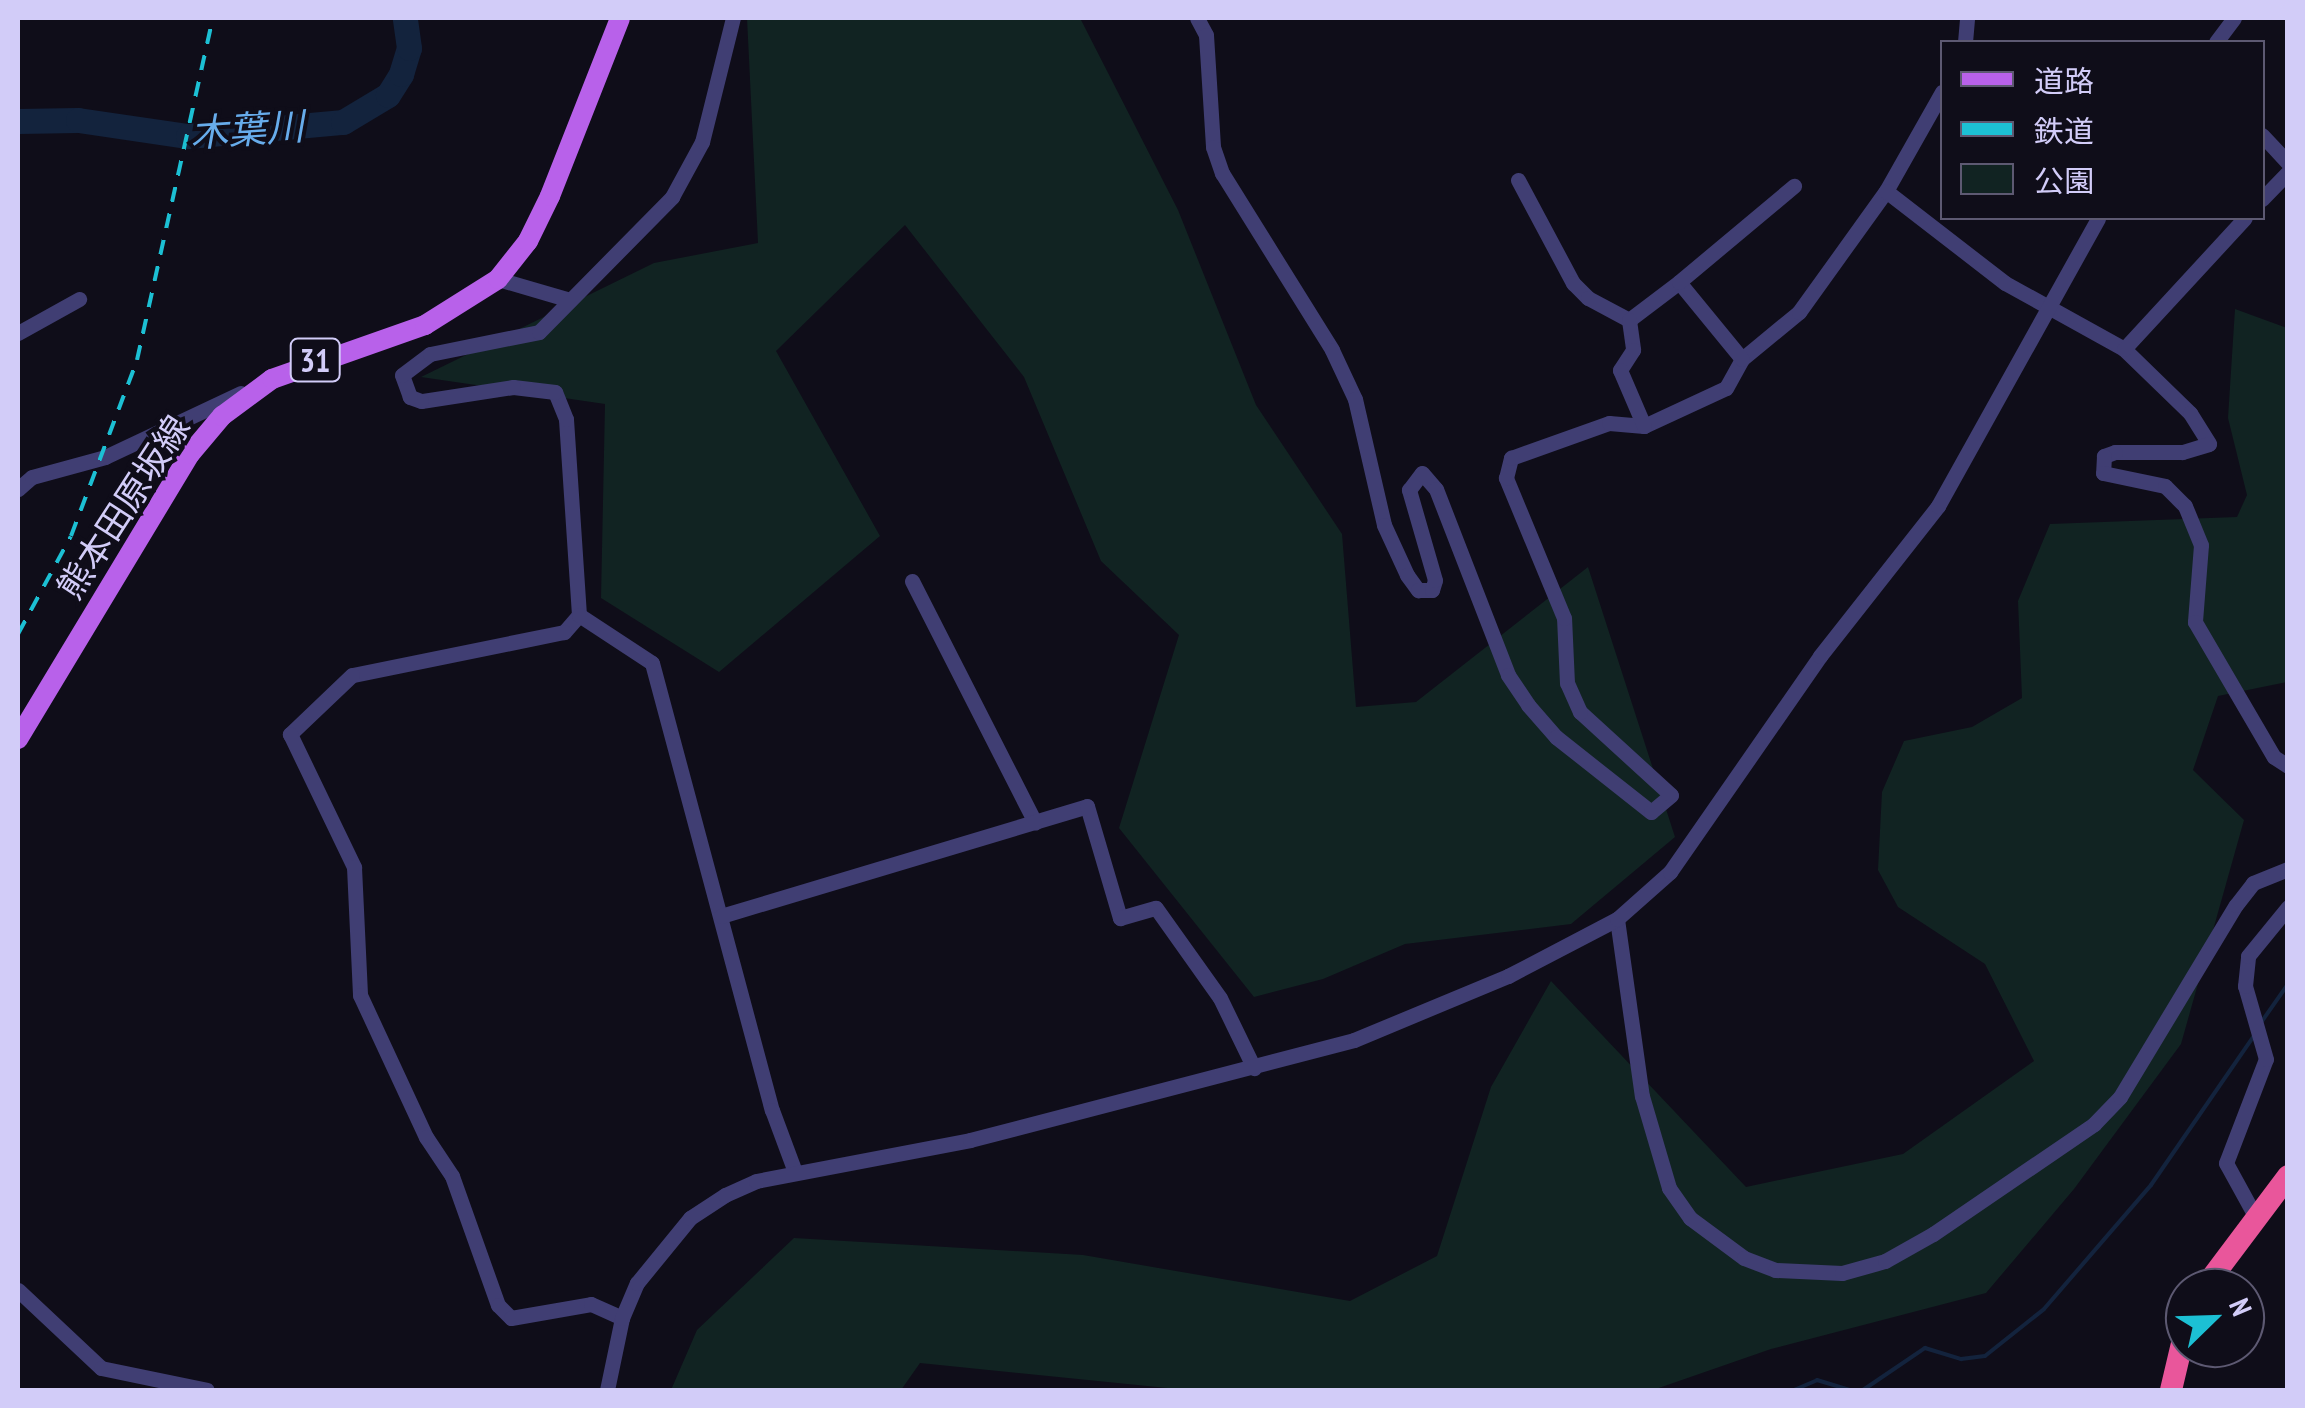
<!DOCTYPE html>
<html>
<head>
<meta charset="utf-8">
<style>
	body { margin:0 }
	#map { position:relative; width:2305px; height:1408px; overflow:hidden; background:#0f0d19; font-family:"PT Sans Narrow","Noto Sans JP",sans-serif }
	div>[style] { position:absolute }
	.green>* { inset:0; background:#112322 }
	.stream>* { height:4px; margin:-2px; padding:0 2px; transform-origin:2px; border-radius:2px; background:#13233d }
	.river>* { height:25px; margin:-12.5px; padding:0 12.5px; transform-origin:12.5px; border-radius:12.5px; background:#13233d }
	.minor>* { height:15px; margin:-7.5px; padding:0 7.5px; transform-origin:7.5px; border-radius:7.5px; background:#403e73 }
	.major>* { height:20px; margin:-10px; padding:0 10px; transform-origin:10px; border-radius:10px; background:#b861ea }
	.highway>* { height:22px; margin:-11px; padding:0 11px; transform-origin:11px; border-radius:11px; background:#e9569b }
	.rail>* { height:4px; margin-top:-2px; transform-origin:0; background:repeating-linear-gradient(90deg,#1cc0d4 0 15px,transparent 0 27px) }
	span { translate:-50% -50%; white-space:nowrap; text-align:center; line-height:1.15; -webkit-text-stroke:8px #0f0d19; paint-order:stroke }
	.shield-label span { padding:2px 8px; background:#0f0d19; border:2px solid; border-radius:8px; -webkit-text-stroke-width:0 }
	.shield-label { font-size:32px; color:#d2ccf8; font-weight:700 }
	.street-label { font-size:35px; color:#d2ccf8 }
	.water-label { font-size:38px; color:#67aceb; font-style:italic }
	.frame { position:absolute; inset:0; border:20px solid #d2ccf8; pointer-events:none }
	.legend { position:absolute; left:1940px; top:40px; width:325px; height:180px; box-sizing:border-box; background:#0f0d19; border:2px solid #5d5972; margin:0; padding:12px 18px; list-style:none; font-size:30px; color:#d2ccf8 }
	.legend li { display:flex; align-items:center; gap:20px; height:50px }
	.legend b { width:50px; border:2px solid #5d5972 }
	.north { position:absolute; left:2165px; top:1268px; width:100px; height:100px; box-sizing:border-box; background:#0f0d19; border:2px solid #5d5972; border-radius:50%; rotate:67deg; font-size:28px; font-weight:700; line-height:40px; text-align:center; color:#d2ccf8 }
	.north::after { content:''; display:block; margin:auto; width:35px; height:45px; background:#1cc0d4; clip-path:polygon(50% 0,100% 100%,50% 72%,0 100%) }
</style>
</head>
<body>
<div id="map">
	<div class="green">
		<div style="clip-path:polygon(747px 18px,1080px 18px,1178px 210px,1256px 405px,1342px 534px,1356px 707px,1416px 702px,1588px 567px,1675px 837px,1571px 924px,1405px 944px,1323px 979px,1254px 997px,1119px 828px,1179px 635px,1101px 561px,1024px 377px,905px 225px,776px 351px,880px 536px,719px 672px,601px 598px,605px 404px,421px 377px,654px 263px,758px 243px)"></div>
		<div style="clip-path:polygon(2235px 309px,2287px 328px,2287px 682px,2218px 696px,2193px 770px,2244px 820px,2181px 1044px,2074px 1189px,1986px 1293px,1771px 1349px,1653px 1390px,1187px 1390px,920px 1363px,901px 1390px,671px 1390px,697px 1330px,794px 1238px,1083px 1255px,1350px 1301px,1437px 1256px,1491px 1087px,1551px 981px,1746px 1187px,1903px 1154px,2034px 1061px,1985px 964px,1898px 907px,1878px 870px,1882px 792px,1904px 741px,1972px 727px,2022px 698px,2018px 601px,2050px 524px,2237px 517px,2247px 495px,2228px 418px)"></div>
	</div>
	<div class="stream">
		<div style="left:2260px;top:1024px;width:49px;rotate:-55deg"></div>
		<div style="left:1794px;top:1390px;width:25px;rotate:-23deg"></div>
		<div style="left:1817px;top:1380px;width:34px;rotate:17deg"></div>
		<div style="left:1863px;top:1390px;width:75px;rotate:-34.1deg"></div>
		<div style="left:1925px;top:1348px;width:38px;rotate:17deg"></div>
		<div style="left:1961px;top:1359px;width:24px;rotate:-7deg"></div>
		<div style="left:1985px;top:1356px;width:75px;rotate:-38.5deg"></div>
		<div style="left:2044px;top:1309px;width:164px;rotate:-49.2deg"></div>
		<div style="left:2151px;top:1185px;width:180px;rotate:-55.4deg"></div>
	</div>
	<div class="river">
		<div style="left:18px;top:121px;width:60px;rotate:-1deg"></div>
		<div style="left:78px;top:120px;width:111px;rotate:8.3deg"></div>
		<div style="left:188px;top:136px;width:156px;rotate:-5.2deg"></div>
		<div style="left:343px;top:122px;width:52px;rotate:-31deg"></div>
		<div style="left:388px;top:95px;width:25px;rotate:-58deg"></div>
		<div style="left:401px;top:74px;width:27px;rotate:-73deg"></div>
		<div style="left:409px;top:48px;width:30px;rotate:-98deg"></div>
	</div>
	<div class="minor">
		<div style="left:1197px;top:18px;width:19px;rotate:62deg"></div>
		<div style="left:1206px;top:35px;width:112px;rotate:86.4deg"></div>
		<div style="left:1213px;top:147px;width:28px;rotate:71deg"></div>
		<div style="left:1222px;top:173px;width:208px;rotate:58.1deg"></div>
		<div style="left:1332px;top:350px;width:54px;rotate:64.9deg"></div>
		<div style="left:1355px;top:399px;width:129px;rotate:77deg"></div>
		<div style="left:1384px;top:525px;width:55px;rotate:65.3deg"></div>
		<div style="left:1407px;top:575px;width:19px;rotate:54deg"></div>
		<div style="left:1418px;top:590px;width:14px"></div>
		<div style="left:1432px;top:590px;width:10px;rotate:-73deg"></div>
		<div style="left:1435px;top:580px;width:94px;rotate:-106.1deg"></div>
		<div style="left:1409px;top:490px;width:21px;rotate:-53deg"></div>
		<div style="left:1422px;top:473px;width:21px;rotate:49deg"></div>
		<div style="left:1436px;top:489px;width:199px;rotate:68.8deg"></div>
		<div style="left:1508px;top:675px;width:36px;rotate:56deg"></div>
		<div style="left:1528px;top:705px;width:43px;rotate:48.8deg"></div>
		<div style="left:1556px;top:737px;width:121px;rotate:38.3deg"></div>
		<div style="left:1651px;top:812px;width:26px;rotate:-40deg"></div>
		<div style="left:1671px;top:795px;width:123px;rotate:-137.6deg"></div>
		<div style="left:1580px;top:712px;width:32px;rotate:-114deg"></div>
		<div style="left:1567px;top:683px;width:65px;rotate:-92.6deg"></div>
		<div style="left:1564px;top:618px;width:152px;rotate:-112.5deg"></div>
		<div style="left:1506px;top:478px;width:21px;rotate:-76deg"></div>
		<div style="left:1511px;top:458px;width:104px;rotate:-19.7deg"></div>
		<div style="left:1609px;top:423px;width:35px;rotate:5deg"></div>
		<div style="left:1644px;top:426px;width:90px;rotate:-24.9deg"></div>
		<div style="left:1726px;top:388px;width:33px;rotate:-61deg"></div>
		<div style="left:1742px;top:359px;width:74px;rotate:-39.5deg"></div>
		<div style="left:1799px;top:312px;width:149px;rotate:-54.3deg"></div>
		<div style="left:1886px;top:191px;width:114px;rotate:-60.5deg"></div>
		<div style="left:1965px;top:42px;width:24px;rotate:-85deg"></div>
		<div style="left:2216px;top:42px;width:30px;rotate:-53deg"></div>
		<div style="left:2262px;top:135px;width:38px;rotate:47deg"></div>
		<div style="left:1518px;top:180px;width:117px;rotate:61.9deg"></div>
		<div style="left:1573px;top:283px;width:21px;rotate:45deg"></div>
		<div style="left:1588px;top:298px;width:47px;rotate:28.2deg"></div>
		<div style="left:1629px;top:320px;width:63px;rotate:-37.2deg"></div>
		<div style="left:1886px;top:191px;width:150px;rotate:37.7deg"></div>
		<div style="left:2005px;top:283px;width:136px;rotate:29deg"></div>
		<div style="left:2124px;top:349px;width:92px;rotate:44.1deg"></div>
		<div style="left:2190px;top:413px;width:36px;rotate:58deg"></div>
		<div style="left:2209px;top:444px;width:28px;rotate:163deg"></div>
		<div style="left:2182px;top:452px;width:67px;rotate:180deg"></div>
		<div style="left:2115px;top:452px;width:12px;rotate:160deg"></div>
		<div style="left:2104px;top:456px;width:17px;rotate:93deg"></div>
		<div style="left:2103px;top:473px;width:63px;rotate:11.8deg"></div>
		<div style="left:2165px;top:486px;width:28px;rotate:45deg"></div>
		<div style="left:2185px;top:506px;width:42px;rotate:67.7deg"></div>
		<div style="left:2201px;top:545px;width:77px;rotate:94.5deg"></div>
		<div style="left:2195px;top:622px;width:156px;rotate:59.7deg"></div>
		<div style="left:2274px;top:757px;width:17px;rotate:33deg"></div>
		<div style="left:2262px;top:199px;width:37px;rotate:-46deg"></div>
		<div style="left:498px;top:279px;width:75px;rotate:16.3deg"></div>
		<div style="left:1629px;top:320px;width:30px;rotate:82deg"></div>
		<div style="left:1633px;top:350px;width:24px;rotate:123deg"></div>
		<div style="left:1620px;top:370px;width:61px;rotate:66.8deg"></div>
		<div style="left:18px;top:333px;width:70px;rotate:-29.1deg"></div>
		<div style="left:2124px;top:349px;width:178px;rotate:-47.3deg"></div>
		<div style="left:1742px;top:359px;width:99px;rotate:-129.3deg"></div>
		<div style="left:1679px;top:282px;width:150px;rotate:-39.9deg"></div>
		<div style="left:18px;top:489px;width:18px;rotate:-41deg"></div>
		<div style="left:32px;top:477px;width:76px;rotate:-15.3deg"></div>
		<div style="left:105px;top:457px;width:150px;rotate:-25.2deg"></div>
		<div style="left:912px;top:581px;width:271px;rotate:63deg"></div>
		<div style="left:579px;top:615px;width:23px;rotate:131deg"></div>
		<div style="left:564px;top:632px;width:216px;rotate:168.5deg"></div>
		<div style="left:352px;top:675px;width:86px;rotate:136.4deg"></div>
		<div style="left:290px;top:734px;width:148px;rotate:64.3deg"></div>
		<div style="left:354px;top:867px;width:128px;rotate:87.3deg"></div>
		<div style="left:360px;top:995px;width:157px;rotate:65.1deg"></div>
		<div style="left:426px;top:1137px;width:47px;rotate:56.3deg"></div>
		<div style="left:452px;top:1176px;width:137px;rotate:70.4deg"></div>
		<div style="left:498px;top:1305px;width:18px;rotate:45deg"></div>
		<div style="left:511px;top:1318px;width:81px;rotate:-9.9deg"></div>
		<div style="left:591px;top:1304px;width:34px;rotate:24deg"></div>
		<div style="left:579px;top:615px;width:196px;rotate:-93.8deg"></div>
		<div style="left:566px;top:419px;width:29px;rotate:-112deg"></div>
		<div style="left:555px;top:392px;width:42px;rotate:-173.2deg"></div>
		<div style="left:513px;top:387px;width:93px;rotate:171.3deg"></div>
		<div style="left:421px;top:401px;width:12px;rotate:-160deg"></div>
		<div style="left:410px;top:397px;width:23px;rotate:-110deg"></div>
		<div style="left:402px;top:375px;width:35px;rotate:-37deg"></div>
		<div style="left:430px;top:354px;width:111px;rotate:-11.4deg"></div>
		<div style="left:539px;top:332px;width:190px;rotate:-45.4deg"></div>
		<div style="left:672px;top:197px;width:63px;rotate:-61.4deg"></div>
		<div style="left:702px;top:142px;width:128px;rotate:-76deg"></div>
		<div style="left:579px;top:615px;width:87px;rotate:33.3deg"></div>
		<div style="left:652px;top:663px;width:463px;rotate:75deg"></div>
		<div style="left:772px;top:1110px;width:66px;rotate:69.6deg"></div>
		<div style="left:721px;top:916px;width:382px;rotate:-16.7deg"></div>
		<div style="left:1087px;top:806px;width:117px;rotate:73.6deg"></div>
		<div style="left:1120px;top:918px;width:37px;rotate:-16deg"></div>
		<div style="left:1156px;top:908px;width:110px;rotate:54.6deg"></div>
		<div style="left:1220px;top:998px;width:78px;rotate:64.1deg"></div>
		<div style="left:1617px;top:919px;width:179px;rotate:82deg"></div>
		<div style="left:1642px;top:1096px;width:96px;rotate:73.6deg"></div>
		<div style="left:1669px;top:1188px;width:37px;rotate:55deg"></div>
		<div style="left:1690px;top:1218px;width:67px;rotate:36.5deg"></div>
		<div style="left:1744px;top:1258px;width:33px;rotate:21deg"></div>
		<div style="left:1775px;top:1270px;width:67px;rotate:2.6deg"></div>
		<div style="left:1842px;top:1273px;width:45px;rotate:-15.6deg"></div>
		<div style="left:1885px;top:1261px;width:55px;rotate:-29.4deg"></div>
		<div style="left:1933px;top:1234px;width:195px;rotate:-34.3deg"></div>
		<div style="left:2094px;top:1124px;width:37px;rotate:-46deg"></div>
		<div style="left:2120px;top:1097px;width:224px;rotate:-58.9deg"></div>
		<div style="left:2236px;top:905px;width:28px;rotate:-52deg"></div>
		<div style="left:2253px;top:883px;width:38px;rotate:-22deg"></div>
		<div style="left:2254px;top:1214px;width:58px;rotate:-118.8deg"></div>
		<div style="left:2226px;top:1163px;width:111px;rotate:-69deg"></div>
		<div style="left:2266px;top:1059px;width:76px;rotate:-106deg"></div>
		<div style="left:2245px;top:986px;width:30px;rotate:-84deg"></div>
		<div style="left:2248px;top:956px;width:63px;rotate:-50.8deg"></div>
		<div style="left:18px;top:1290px;width:114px;rotate:43.2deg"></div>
		<div style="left:101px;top:1368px;width:108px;rotate:11.7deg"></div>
		<div style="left:607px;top:1390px;width:74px;rotate:-78.2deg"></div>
		<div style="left:622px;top:1318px;width:38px;rotate:-67deg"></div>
		<div style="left:637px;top:1283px;width:84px;rotate:-50.8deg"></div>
		<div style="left:690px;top:1218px;width:42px;rotate:-33.3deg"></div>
		<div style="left:725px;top:1195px;width:34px;rotate:-24deg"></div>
		<div style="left:756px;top:1181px;width:218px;rotate:-10.8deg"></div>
		<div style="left:970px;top:1140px;width:397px;rotate:-14.6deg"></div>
		<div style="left:1354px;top:1040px;width:167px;rotate:-22.6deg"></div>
		<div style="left:1508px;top:976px;width:123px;rotate:-27.6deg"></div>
		<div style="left:1617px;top:919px;width:71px;rotate:-41.6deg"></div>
		<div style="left:1670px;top:872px;width:263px;rotate:-55.2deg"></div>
		<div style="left:1820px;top:656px;width:191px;rotate:-51.8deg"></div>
		<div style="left:1938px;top:506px;width:329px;rotate:-60.9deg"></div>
	</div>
	<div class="major">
		<div style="left:18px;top:739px;width:333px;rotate:-58.9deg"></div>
		<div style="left:190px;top:454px;width:50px;rotate:-49.9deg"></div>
		<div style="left:222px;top:416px;width:62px;rotate:-36.5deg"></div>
		<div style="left:272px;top:379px;width:162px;rotate:-19.4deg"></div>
		<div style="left:425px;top:325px;width:86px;rotate:-32.2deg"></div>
		<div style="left:498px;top:279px;width:48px;rotate:-51.7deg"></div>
		<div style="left:528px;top:241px;width:50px;rotate:-63.9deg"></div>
		<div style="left:550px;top:196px;width:191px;rotate:-68.5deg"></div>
	</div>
	<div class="highway">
		<div style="left:2204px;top:1288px;width:140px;rotate:-53.1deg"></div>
		<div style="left:2171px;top:1390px;width:61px;rotate:-76.7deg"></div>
	</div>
	<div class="rail">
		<div style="left:18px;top:634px;width:111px;rotate:-61.6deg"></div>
		<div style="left:71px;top:536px;width:188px;rotate:-69.4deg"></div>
		<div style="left:137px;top:360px;width:350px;rotate:-77.5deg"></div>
	</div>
	<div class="shield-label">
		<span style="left:315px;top:360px">31</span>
	</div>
	<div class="street-label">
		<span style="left:123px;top:507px;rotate:-57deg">熊本田原坂線</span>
	</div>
	<div class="water-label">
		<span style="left:247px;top:129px;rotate:-4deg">木葉川</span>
	</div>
	<div class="frame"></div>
	<ul class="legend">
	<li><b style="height:12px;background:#b861ea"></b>道路</li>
	<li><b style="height:12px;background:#1cc0d4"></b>鉄道</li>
	<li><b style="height:28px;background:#112322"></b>公園</li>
	</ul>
	<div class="north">N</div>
</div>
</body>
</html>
